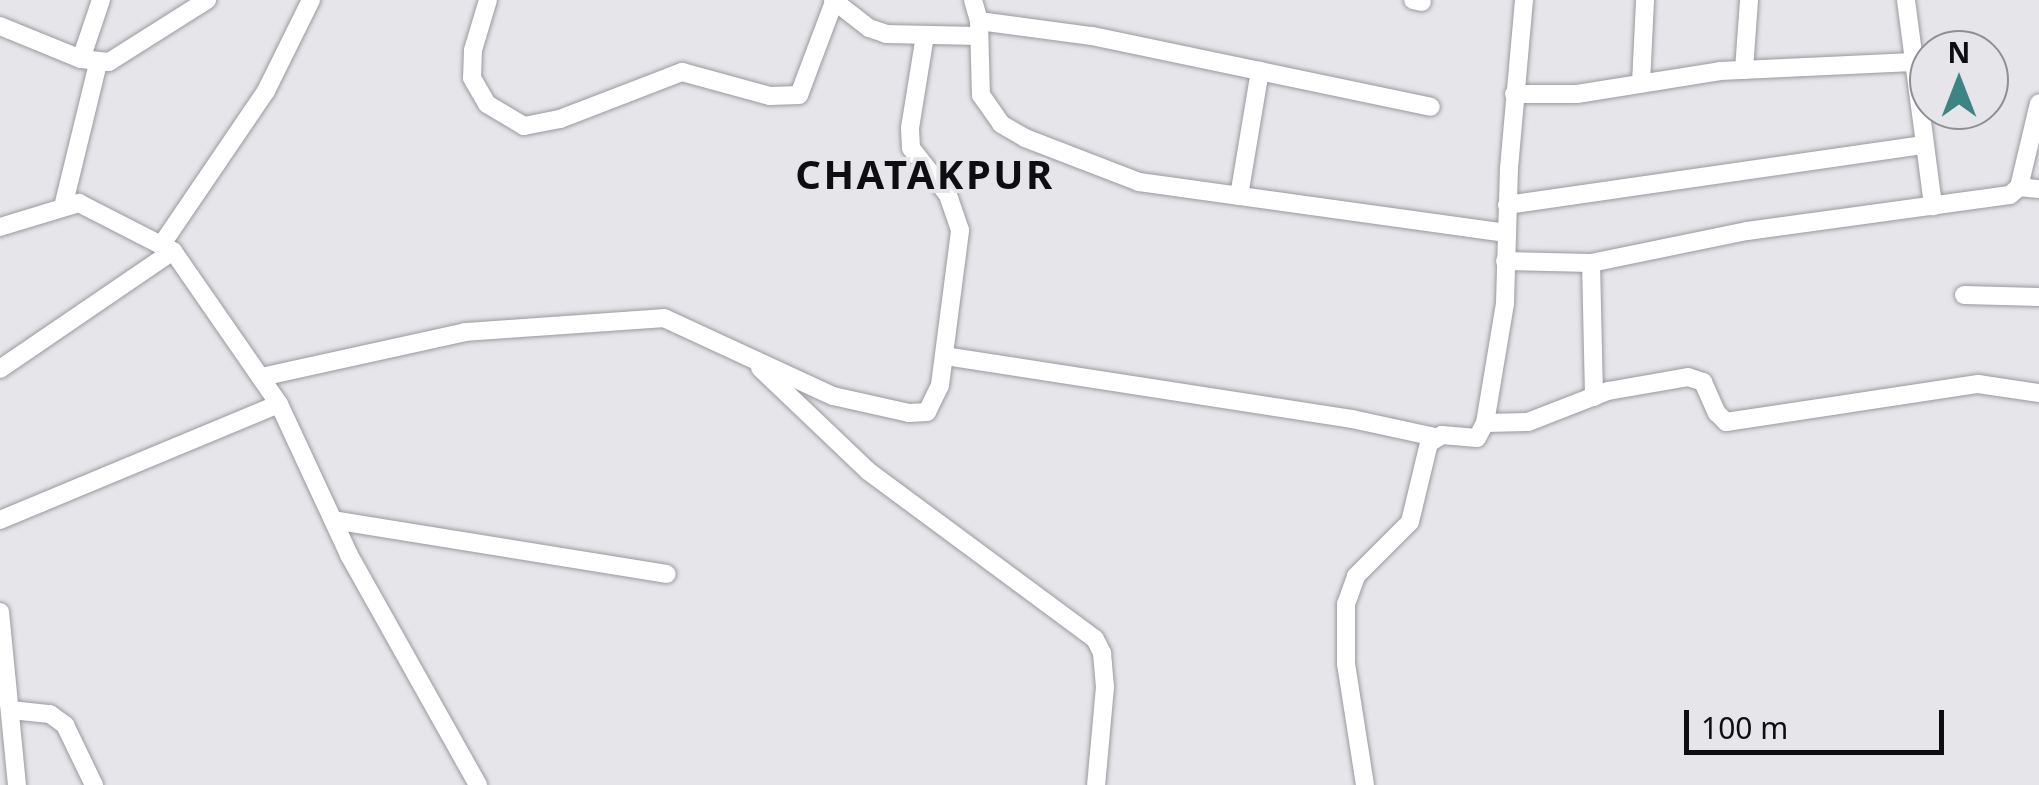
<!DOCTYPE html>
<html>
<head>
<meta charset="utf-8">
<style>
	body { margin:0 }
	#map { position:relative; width:2039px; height:785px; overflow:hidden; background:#e5e5ea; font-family:"Noto Sans",sans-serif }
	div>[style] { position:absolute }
	.roads { filter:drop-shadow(0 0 2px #99999e) drop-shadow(0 0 2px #99999e) }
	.minor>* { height:18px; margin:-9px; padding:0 9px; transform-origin:9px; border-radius:9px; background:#fff }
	span { translate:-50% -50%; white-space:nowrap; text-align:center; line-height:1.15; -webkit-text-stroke:8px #e5e5ea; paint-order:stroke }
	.district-label { font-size:40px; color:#0e0e10; font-weight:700; letter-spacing:2.5px }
	.north { position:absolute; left:1909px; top:30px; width:100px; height:100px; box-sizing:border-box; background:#e5e5ea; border:2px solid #8f8f93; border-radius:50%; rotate:0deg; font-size:28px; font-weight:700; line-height:40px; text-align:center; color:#0e0e10 }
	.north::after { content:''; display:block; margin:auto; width:35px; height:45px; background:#3d8584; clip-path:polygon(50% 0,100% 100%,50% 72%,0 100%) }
	.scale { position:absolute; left:1684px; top:710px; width:260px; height:45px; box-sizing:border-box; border:5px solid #0e0e10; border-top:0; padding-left:12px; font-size:30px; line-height:35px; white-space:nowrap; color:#0e0e10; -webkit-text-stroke:8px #e5e5ea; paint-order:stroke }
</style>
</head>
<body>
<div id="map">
	<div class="roads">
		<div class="minor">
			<div style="left:488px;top:0;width:52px;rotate:106.7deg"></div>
			<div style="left:473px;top:50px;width:28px;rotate:92deg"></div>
			<div style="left:472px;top:78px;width:30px;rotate:60deg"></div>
			<div style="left:487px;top:104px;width:43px;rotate:30.7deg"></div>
			<div style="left:524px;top:126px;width:37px;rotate:-11deg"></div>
			<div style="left:560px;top:119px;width:131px;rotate:-21.1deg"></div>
			<div style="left:682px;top:72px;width:91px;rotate:15.3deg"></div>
			<div style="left:770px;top:96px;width:29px;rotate:-2deg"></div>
			<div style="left:799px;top:95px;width:99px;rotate:-69.4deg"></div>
			<div style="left:833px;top:0;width:46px;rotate:37.9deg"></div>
			<div style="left:869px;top:28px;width:18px;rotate:19deg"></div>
			<div style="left:886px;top:34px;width:93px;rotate:1.2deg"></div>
			<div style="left:973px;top:0;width:22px;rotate:74deg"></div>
			<div style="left:979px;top:21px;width:74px;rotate:88.5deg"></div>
			<div style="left:981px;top:95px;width:35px;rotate:55deg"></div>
			<div style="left:1001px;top:124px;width:28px;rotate:30deg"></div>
			<div style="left:1025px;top:138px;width:122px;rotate:21.1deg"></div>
			<div style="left:1139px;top:182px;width:371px;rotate:7.9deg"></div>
			<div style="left:1413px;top:0;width:9px;rotate:13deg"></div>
			<div style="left:1906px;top:0;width:208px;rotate:82.5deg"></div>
			<div style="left:979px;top:21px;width:114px;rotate:7.6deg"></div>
			<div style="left:1092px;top:36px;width:346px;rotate:11.8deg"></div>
			<div style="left:0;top:26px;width:87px;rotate:22.2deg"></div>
			<div style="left:81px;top:59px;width:28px;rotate:6deg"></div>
			<div style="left:109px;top:62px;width:116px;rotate:-32.3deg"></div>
			<div style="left:81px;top:59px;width:62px;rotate:-71.3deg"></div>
			<div style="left:1744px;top:70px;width:70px;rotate:-85.9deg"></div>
			<div style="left:1641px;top:83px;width:83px;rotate:-87.2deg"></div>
			<div style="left:1514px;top:94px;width:63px"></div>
			<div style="left:1577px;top:94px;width:145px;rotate:-9.1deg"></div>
			<div style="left:1720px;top:71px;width:193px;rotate:-2.7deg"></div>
			<div style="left:2019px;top:187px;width:20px;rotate:6deg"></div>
			<div style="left:1239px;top:196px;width:127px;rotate:-80.5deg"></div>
			<div style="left:1507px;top:205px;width:421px;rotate:-8.2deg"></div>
			<div style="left:63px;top:207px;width:148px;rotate:-76.3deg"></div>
			<div style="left:0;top:227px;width:83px;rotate:-16.9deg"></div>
			<div style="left:79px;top:203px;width:106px;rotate:27.1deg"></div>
			<div style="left:173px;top:251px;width:186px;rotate:55.3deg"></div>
			<div style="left:279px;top:404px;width:166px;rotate:65.1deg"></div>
			<div style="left:349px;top:555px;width:264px;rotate:60.7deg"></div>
			<div style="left:162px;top:244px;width:185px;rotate:-55.8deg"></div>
			<div style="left:266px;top:91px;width:102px;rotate:-63.7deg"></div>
			<div style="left:1505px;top:261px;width:86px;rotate:1.3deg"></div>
			<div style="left:1591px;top:263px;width:159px;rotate:-11.6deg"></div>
			<div style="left:1747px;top:231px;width:265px;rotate:-7.8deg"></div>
			<div style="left:2010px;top:195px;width:12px;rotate:-42deg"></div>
			<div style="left:2019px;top:187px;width:86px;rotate:-76.6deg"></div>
			<div style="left:1591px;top:263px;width:134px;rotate:88.7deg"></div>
			<div style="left:1964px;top:295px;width:75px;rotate:1.5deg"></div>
			<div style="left:945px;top:356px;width:412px;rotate:8.8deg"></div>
			<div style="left:1352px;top:419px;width:85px;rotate:12.2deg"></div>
			<div style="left:760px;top:368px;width:149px;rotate:43.6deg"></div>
			<div style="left:868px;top:471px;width:282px;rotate:36.5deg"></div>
			<div style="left:1095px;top:639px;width:16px;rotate:63deg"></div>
			<div style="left:1102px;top:653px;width:34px;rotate:85deg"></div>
			<div style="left:1105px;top:687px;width:98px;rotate:95.2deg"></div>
			<div style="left:0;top:369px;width:209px;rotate:-34.3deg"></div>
			<div style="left:261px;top:377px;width:209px;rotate:-12.4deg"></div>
			<div style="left:465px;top:332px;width:199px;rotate:-4deg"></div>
			<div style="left:664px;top:318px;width:186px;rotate:24.8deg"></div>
			<div style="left:833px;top:396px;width:78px;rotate:12.6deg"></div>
			<div style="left:909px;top:413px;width:18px;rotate:-3deg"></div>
			<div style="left:927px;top:412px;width:30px;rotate:-64deg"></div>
			<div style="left:940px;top:385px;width:156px;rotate:-82.6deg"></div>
			<div style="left:960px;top:230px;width:37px;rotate:-109deg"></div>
			<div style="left:948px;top:195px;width:60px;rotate:-128.2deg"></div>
			<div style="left:911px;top:148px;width:20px;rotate:-93deg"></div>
			<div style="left:910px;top:128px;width:94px;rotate:-80.8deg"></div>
			<div style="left:1485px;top:423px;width:43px;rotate:-1.3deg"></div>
			<div style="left:1528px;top:422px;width:86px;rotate:-21.2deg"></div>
			<div style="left:1608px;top:391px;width:81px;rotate:-9.9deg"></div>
			<div style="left:1688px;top:377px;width:16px;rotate:18deg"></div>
			<div style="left:1703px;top:382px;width:34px;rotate:66deg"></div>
			<div style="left:1717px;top:413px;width:13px;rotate:45deg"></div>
			<div style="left:1726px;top:422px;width:255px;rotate:-8.6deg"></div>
			<div style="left:1978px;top:384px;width:62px;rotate:8.4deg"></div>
			<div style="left:0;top:520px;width:302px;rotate:-22.6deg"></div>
			<div style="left:333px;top:520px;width:338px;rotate:9.2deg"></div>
			<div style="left:0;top:612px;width:174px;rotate:84.4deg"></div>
			<div style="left:11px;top:710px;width:39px;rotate:6deg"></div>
			<div style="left:50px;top:714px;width:19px;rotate:36deg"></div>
			<div style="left:65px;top:725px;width:67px;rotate:64.2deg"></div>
			<div style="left:1365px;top:785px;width:122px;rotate:-98.9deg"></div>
			<div style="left:1346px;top:664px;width:60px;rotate:-90deg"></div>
			<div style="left:1346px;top:604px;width:30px;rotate:-70deg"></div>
			<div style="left:1356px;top:576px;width:76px;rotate:-45deg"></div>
			<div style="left:1410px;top:522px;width:81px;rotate:-76.5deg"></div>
			<div style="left:1429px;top:443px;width:15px;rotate:-32deg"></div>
			<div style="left:1442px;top:435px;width:35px;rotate:5deg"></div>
			<div style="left:1477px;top:438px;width:17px;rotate:-62deg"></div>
			<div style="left:1485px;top:423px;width:122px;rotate:-80.5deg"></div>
			<div style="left:1505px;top:303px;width:135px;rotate:-88.3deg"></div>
			<div style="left:1509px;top:168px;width:169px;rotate:-84.9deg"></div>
		</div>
	</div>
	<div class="district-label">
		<span style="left:925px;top:174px">CHATAKPUR</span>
	</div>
	<div class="north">N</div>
	<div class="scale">100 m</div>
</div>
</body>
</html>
